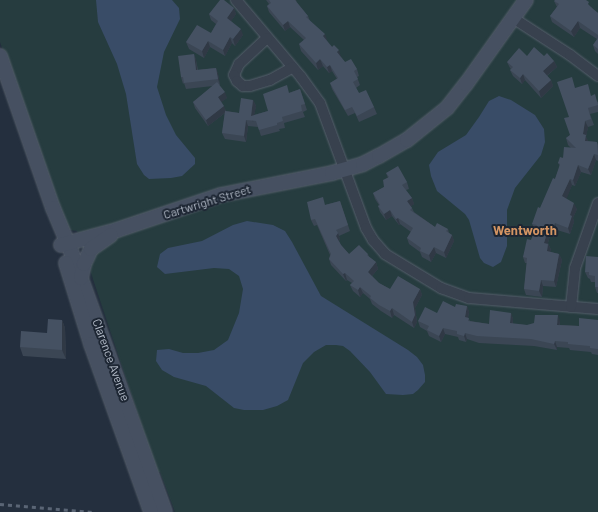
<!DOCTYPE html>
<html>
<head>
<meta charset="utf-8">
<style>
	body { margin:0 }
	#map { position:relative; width:598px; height:512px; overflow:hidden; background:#242f3e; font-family:Barlow,sans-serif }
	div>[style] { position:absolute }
	.green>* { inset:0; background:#263c3f }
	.water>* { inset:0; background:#394c67 }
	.roads { filter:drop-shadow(0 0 1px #565f6c) drop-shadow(0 0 1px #565f6c) }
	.street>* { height:10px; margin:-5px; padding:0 5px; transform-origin:5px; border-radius:5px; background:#38414e }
	.secondary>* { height:14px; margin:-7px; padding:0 7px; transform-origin:7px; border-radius:7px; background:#465061 }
	.rail>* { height:2.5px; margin-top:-1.25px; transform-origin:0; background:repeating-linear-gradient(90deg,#5a6575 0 4px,transparent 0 8px) }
	.wall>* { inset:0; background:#3b4654 }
	.shaded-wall>* { inset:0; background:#303945 }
	.building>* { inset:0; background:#455162 }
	span { translate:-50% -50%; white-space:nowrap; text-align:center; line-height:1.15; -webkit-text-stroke:4px #1d2633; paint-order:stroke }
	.street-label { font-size:12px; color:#b4bcc9 }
	.neighbourhood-label { font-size:13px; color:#d59563; font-weight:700 }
</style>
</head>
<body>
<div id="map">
	<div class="green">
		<div style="clip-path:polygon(0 0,598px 0,598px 512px,175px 512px,160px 472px,157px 472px,77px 231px,69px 230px,57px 207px,0 42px)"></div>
	</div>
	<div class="water">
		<div style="clip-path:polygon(96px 0,172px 0,179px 8px,180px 19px,164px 52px,157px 87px,166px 115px,176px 135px,195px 158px,195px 164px,182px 176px,171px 178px,149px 179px,144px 175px,137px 164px,126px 94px,117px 64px,98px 22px)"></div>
		<div style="clip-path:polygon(499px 96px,511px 100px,535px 115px,544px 129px,545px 142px,541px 155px,515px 188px,507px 210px,507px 246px,501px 262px,493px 267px,484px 263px,480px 258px,469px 220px,465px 214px,437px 191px,431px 176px,429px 165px,438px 152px,466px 135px,479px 117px,489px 101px)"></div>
		<div style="clip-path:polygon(247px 221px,273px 225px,285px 231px,292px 242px,321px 296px,408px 350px,417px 357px,423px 365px,425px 375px,425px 382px,418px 390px,413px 394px,403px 395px,386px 394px,370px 372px,350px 351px,343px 346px,336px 345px,326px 345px,314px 352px,303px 363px,288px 400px,277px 406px,263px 410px,244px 410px,234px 408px,206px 386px,174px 377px,162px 370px,156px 361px,157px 350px,169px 349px,183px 353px,198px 353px,214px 350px,228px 340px,239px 313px,243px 289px,239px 276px,229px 269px,214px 268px,165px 274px,157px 267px,160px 254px,168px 248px,202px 241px,233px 225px)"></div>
	</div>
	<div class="roads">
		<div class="street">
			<div style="left:236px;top:0;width:101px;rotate:49.8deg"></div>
			<div style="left:301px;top:77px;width:32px;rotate:54deg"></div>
			<div style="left:320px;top:103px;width:133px;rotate:69.8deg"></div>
			<div style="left:366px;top:228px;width:14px;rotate:60deg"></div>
			<div style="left:373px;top:240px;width:18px;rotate:49deg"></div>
			<div style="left:385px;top:254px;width:66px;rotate:31.3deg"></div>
			<div style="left:441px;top:288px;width:30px;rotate:20deg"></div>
			<div style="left:469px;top:298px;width:129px;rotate:4.9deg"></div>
			<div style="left:513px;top:18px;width:68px;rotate:33deg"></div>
			<div style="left:570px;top:55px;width:35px;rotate:37deg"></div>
			<div style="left:267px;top:38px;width:38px;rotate:137deg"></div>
			<div style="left:239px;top:64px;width:12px;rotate:114deg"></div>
			<div style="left:234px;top:75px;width:7px;rotate:63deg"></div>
			<div style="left:237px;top:81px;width:8px;rotate:40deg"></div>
			<div style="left:243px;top:86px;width:7px"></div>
			<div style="left:250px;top:86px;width:21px;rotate:-17deg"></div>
			<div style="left:270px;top:80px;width:26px;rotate:-29deg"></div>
			<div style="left:571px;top:307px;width:39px;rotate:-84deg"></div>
			<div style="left:575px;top:268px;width:69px;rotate:-70.5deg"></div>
		</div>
		<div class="secondary">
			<div style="left:0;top:56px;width:161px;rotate:70.8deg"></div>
			<div style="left:53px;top:208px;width:47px;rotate:67.3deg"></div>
			<div style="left:71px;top:251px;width:277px;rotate:70.2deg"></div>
			<div style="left:61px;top:245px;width:58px;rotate:-15deg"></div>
			<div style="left:117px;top:230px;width:110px;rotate:-18.6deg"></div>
			<div style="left:221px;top:195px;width:113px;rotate:-11.2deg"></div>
			<div style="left:332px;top:173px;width:32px;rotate:-16deg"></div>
			<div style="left:363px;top:164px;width:18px;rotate:-27deg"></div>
			<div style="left:379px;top:156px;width:32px;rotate:-30deg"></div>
			<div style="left:407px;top:140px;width:51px;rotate:-38.7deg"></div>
			<div style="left:447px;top:108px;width:31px;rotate:-52deg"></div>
			<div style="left:466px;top:84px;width:103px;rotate:-54.5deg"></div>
			<div style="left:66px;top:263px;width:85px;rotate:72.8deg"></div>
			<div style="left:91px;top:344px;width:178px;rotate:70.3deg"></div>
			<div style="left:81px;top:278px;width:14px;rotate:-78deg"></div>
			<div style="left:84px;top:264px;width:17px;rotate:-65deg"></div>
			<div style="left:91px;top:249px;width:24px;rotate:-35deg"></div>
		</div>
	</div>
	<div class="rail">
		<div style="left:0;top:504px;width:93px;rotate:4.9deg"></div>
	</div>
	<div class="wall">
		<div style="clip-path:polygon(266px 0,296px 0,297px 3px,308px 16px,310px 21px,327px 40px,327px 41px,341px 57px,345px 62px,357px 69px,359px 76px,357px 77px,360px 85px,356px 88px,359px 93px,374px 107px,377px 114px,359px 122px,355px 113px,348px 116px,332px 89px,330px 83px,337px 79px,332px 71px,329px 73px,323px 66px,318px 70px,301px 51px,299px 44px,304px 40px,290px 27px,285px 31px,269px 12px,267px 6px,269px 4px)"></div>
		<div style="clip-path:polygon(554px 1px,591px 7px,598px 13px,598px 54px,595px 51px,593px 45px,597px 39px,580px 28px,574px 37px,552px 22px,550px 16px,557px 7px)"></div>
		<div style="clip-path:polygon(234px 8px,236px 14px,231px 21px,243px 35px,235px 46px,232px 43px,225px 56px,210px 47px,204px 58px,189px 49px,186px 42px,211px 33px,216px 24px,211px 20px,209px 14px)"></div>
		<div style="clip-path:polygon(194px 54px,196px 60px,198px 70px,216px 68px,218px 74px,220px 85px,219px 85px,227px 98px,221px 102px,226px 111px,239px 113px,253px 100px,256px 106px,254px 115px,268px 111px,289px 93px,300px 89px,307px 110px,303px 112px,305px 117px,284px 123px,285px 128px,279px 129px,280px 131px,261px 136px,258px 127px,248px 126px,246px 142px,225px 139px,222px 133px,225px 113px,208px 126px,195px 108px,193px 102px,213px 86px,186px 89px,184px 83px,183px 84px,181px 77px)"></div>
		<div style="clip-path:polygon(527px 56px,544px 56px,554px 61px,557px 67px,547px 76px,551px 80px,553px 86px,541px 98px,525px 80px,522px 84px,513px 76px,510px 70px,511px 69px,510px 68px,507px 62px)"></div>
		<div style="clip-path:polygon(576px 88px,591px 96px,598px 102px,598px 112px,590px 114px,594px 125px,588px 127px,586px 137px,588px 141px,597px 142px,598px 145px,598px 161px,596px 160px,591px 175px,581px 172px,575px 186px,572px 185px,566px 199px,577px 209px,573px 218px,574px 222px,570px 234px,557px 230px,555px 237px,550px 236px,548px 243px,551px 250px,550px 252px,559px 254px,562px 260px,556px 287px,543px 286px,542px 297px,526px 295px,524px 289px,527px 263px,525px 263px,523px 257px,531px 240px,535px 230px,532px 224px,555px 179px,560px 166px,558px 163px,571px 148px,568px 145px,566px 138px,570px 135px,569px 117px)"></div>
		<div style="clip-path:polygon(386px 173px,407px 182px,409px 189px,406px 190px,412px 198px,414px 204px,411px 206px,414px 212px,435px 227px,448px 229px,449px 233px,452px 235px,454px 241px,446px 258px,436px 253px,431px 262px,422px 257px,420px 252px,409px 244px,407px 238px,411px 232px,400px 224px,399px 225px,392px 216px,386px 220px,380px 212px,378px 206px,379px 205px,375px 199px,373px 193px,384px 187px,388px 178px)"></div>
		<div style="clip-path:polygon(340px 201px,350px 231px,339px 236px,340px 239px,339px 241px,341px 245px,349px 254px,368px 254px,369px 257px,376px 262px,378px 269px,372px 276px,379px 283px,390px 289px,420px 289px,422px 295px,415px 308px,417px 322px,414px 328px,394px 315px,392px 318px,381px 311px,372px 304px,370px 299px,363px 293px,360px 297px,353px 291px,350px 285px,352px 283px,347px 280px,346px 281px,331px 265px,329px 259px,330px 255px,317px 225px,314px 226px,311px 220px,325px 205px)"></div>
		<div style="clip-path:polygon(598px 257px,598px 293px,597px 293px,595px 287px,595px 282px,591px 282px,590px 279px,588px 278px,585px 272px)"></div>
		<div style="clip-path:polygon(467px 306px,469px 312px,468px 318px,470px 321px,489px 324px,511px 313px,513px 319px,513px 324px,527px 325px,560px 321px,560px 325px,579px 326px,598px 320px,598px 355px,592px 354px,591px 352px,570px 350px,569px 348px,557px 347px,557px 350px,534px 346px,479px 343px,467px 339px,466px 342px,459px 340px,458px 337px,445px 334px,441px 342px,429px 336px,427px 331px,420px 327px,418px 321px,455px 307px)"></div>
		<div style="clip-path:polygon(62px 320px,65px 328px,66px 359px,23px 356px,20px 347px,47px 333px)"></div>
	</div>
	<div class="shaded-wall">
		<div style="clip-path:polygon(234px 8px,236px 14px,229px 24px,227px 18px)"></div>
		<div style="clip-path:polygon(288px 21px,290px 27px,285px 31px,283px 25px)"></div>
		<div style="clip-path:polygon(578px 21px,580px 28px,574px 37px,571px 31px)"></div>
		<div style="clip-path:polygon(241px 29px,243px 35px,235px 46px,233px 39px)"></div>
		<div style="clip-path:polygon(325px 34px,327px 40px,325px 42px,323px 36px)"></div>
		<div style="clip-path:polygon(230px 37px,232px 43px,225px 56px,223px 50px)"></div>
		<div style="clip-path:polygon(208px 41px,210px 47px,204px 58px,202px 51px)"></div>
		<div style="clip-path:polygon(339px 50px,341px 57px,339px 58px,337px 52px)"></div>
		<div style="clip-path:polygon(194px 54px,196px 60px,198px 77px,196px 70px)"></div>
		<div style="clip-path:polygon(320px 59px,323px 66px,318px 70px,316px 63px)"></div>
		<div style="clip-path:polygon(554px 61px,557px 67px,545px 77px,543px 71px)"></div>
		<div style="clip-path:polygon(330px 65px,332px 71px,329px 73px,327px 67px)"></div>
		<div style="clip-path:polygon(216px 68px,218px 74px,220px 85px,218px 79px)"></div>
		<div style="clip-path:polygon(523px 74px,525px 80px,522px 84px,520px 78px)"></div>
		<div style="clip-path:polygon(551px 80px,553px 86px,541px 98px,539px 91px)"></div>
		<div style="clip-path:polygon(225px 92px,227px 98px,220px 103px,218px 97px)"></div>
		<div style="clip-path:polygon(253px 100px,256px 106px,253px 122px,251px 116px)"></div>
		<div style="clip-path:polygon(224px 106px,226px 112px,208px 126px,206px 120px)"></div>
		<div style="clip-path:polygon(246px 120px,248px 126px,246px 142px,244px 136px)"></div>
		<div style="clip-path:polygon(585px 121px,588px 127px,586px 137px,588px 141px,585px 141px,583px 134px)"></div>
		<div style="clip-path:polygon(594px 154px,596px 160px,591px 175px,588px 169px)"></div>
		<div style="clip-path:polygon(578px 165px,581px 172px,575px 186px,573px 180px)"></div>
		<div style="clip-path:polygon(570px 179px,572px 185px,565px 203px,562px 196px)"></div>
		<div style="clip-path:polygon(412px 198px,414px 204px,410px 207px,407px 201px)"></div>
		<div style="clip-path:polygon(574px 203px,577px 209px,573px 218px,574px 222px,570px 234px,568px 228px,570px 215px)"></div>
		<div style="clip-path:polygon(390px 210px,392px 216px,386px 220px,384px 214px)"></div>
		<div style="clip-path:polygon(398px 218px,400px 224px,399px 225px,396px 219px)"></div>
		<div style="clip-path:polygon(555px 223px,557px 230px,555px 237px,552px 231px)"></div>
		<div style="clip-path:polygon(548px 230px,550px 236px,546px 249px,544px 243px)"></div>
		<div style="clip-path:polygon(338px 233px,340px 239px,338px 242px,336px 236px)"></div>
		<div style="clip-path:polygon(452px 235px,454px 241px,446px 258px,444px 252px)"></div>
		<div style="clip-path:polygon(548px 244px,551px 250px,549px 257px,547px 251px)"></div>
		<div style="clip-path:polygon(434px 247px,436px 253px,431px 262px,429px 255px)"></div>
		<div style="clip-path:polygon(559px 254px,562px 260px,556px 287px,554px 281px)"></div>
		<div style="clip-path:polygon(376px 262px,378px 269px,370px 278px,368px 272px)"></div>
		<div style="clip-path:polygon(345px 273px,347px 280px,346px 281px,343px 274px)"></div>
		<div style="clip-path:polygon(541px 280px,543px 286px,542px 297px,539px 291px)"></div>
		<div style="clip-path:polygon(360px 287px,363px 293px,360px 297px,358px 290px)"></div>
		<div style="clip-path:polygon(420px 289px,422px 295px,415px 308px,417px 322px,414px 328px,412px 322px,413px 302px)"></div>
		<div style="clip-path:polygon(467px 306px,469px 312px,467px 324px,465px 317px)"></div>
		<div style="clip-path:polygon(392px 308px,394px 315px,392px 318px,390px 311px)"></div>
		<div style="clip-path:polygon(511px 313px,513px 319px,512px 330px,510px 323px)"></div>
		<div style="clip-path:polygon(558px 315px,560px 321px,559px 331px,557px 325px)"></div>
		<div style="clip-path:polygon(62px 320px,65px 328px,66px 359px,62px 350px)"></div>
		<div style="clip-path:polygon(443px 328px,445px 334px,441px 342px,439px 336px)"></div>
		<div style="clip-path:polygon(465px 333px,467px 339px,466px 342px,464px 336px)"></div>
		<div style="clip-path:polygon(555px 341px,557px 347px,557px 350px,554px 344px)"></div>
	</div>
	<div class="building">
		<div style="clip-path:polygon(220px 0,224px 0,234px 8px,227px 18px,241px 29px,233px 39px,230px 37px,223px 50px,208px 41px,202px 51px,186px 42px,197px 25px,211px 33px,218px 21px,209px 14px)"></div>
		<div style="clip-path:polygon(269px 0,295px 0,308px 16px,306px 17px,325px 34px,323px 36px,332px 47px,334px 45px,339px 50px,337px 52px,345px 62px,351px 59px,357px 69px,354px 71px,358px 79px,353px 82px,359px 93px,366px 90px,374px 107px,357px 116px,352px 107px,345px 110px,330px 83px,338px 78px,330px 65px,327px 67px,320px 59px,316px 63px,299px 44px,306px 38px,288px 21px,283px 25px,267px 6px,271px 3px)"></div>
		<div style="clip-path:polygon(555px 0,586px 0,589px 2px,588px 4px,593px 9px,598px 13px,598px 35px,578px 21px,571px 31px,550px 16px,559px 4px,554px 1px)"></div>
		<div style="clip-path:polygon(598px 38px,598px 49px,593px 45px)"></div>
		<div style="clip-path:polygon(534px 47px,544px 56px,547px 53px,554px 61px,543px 71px,551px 80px,539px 91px,523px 74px,520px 78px,510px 70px,513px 67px,507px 62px,519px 48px,527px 56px)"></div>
		<div style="clip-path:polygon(194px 54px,196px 70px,216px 68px,218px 79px,184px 83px,183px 77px,181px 77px,178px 56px)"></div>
		<div style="clip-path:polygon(572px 77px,575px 88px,588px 84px,591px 96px,595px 94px,598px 105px,588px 108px,591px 119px,585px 121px,583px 134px,586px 135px,585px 141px,597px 142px,598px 155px,594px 154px,588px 169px,578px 165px,573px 180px,570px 179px,562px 196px,574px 203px,570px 215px,572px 216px,568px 228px,555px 223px,552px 231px,548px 230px,544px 243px,548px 244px,547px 251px,559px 254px,554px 281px,541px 280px,539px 291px,524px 289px,527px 258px,523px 257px,527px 239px,531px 240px,537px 225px,532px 224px,538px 207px,540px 208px,553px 178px,555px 179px,560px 164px,558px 163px,560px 157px,563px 158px,564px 147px,576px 148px,566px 138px,570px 135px,564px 118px,569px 117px,557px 82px)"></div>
		<div style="clip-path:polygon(217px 82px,225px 92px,218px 97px,224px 106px,206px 120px,193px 102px)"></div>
		<div style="clip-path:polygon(287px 85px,289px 93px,300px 89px,305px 104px,301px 105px,302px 111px,282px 117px,283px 121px,277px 123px,277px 125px,259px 130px,256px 121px,246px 120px,244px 136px,222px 133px,225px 111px,239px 113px,241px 98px,253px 100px,251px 116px,268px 111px,263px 94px)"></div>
		<div style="clip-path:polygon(398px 166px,407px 182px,402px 185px,412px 198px,407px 201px,412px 208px,410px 210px,435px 227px,437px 223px,448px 229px,446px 231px,452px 235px,444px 252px,434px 247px,429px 255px,420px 251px,421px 248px,407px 238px,413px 228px,398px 218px,396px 219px,390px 210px,384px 214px,378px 206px,380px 205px,373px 193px,384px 187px,383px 180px,389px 177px,386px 173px)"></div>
		<div style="clip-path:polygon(323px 197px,325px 205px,340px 201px,348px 225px,336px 230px,338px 233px,336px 236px,341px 245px,349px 254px,359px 245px,368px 254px,367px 255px,376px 262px,368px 272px,379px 283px,390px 289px,398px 276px,420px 289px,413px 302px,415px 315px,412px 322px,392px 308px,390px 311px,379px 305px,370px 298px,371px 296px,360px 287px,358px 290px,350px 285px,354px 281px,345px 273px,343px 274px,329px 259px,331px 254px,315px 219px,311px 220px,307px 202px)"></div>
		<div style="clip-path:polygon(586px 256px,598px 257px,598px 287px,595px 287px,595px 276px,589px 275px,589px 272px,585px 272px)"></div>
		<div style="clip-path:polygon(443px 301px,455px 307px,456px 304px,467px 306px,465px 317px,469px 318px,468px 321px,489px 324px,490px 310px,511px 313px,510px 323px,527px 325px,534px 323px,535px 315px,558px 315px,557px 325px,579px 326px,579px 318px,598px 320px,598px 349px,590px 348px,590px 346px,568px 344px,568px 342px,555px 341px,554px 344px,531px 339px,477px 336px,465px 333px,464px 336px,457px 334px,457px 331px,443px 328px,439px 336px,427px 330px,429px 326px,418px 321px,425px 307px,437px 313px)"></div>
		<div style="clip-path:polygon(48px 319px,62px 320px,62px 350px,20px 347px,21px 331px,47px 333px)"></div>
	</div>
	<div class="street-label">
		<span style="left:207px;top:202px;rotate:-17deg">Cartwright Street</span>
		<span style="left:111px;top:360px;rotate:70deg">Clarence Avenue</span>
	</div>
	<div class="neighbourhood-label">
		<span style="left:525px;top:230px">Wentworth</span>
	</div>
</div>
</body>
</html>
